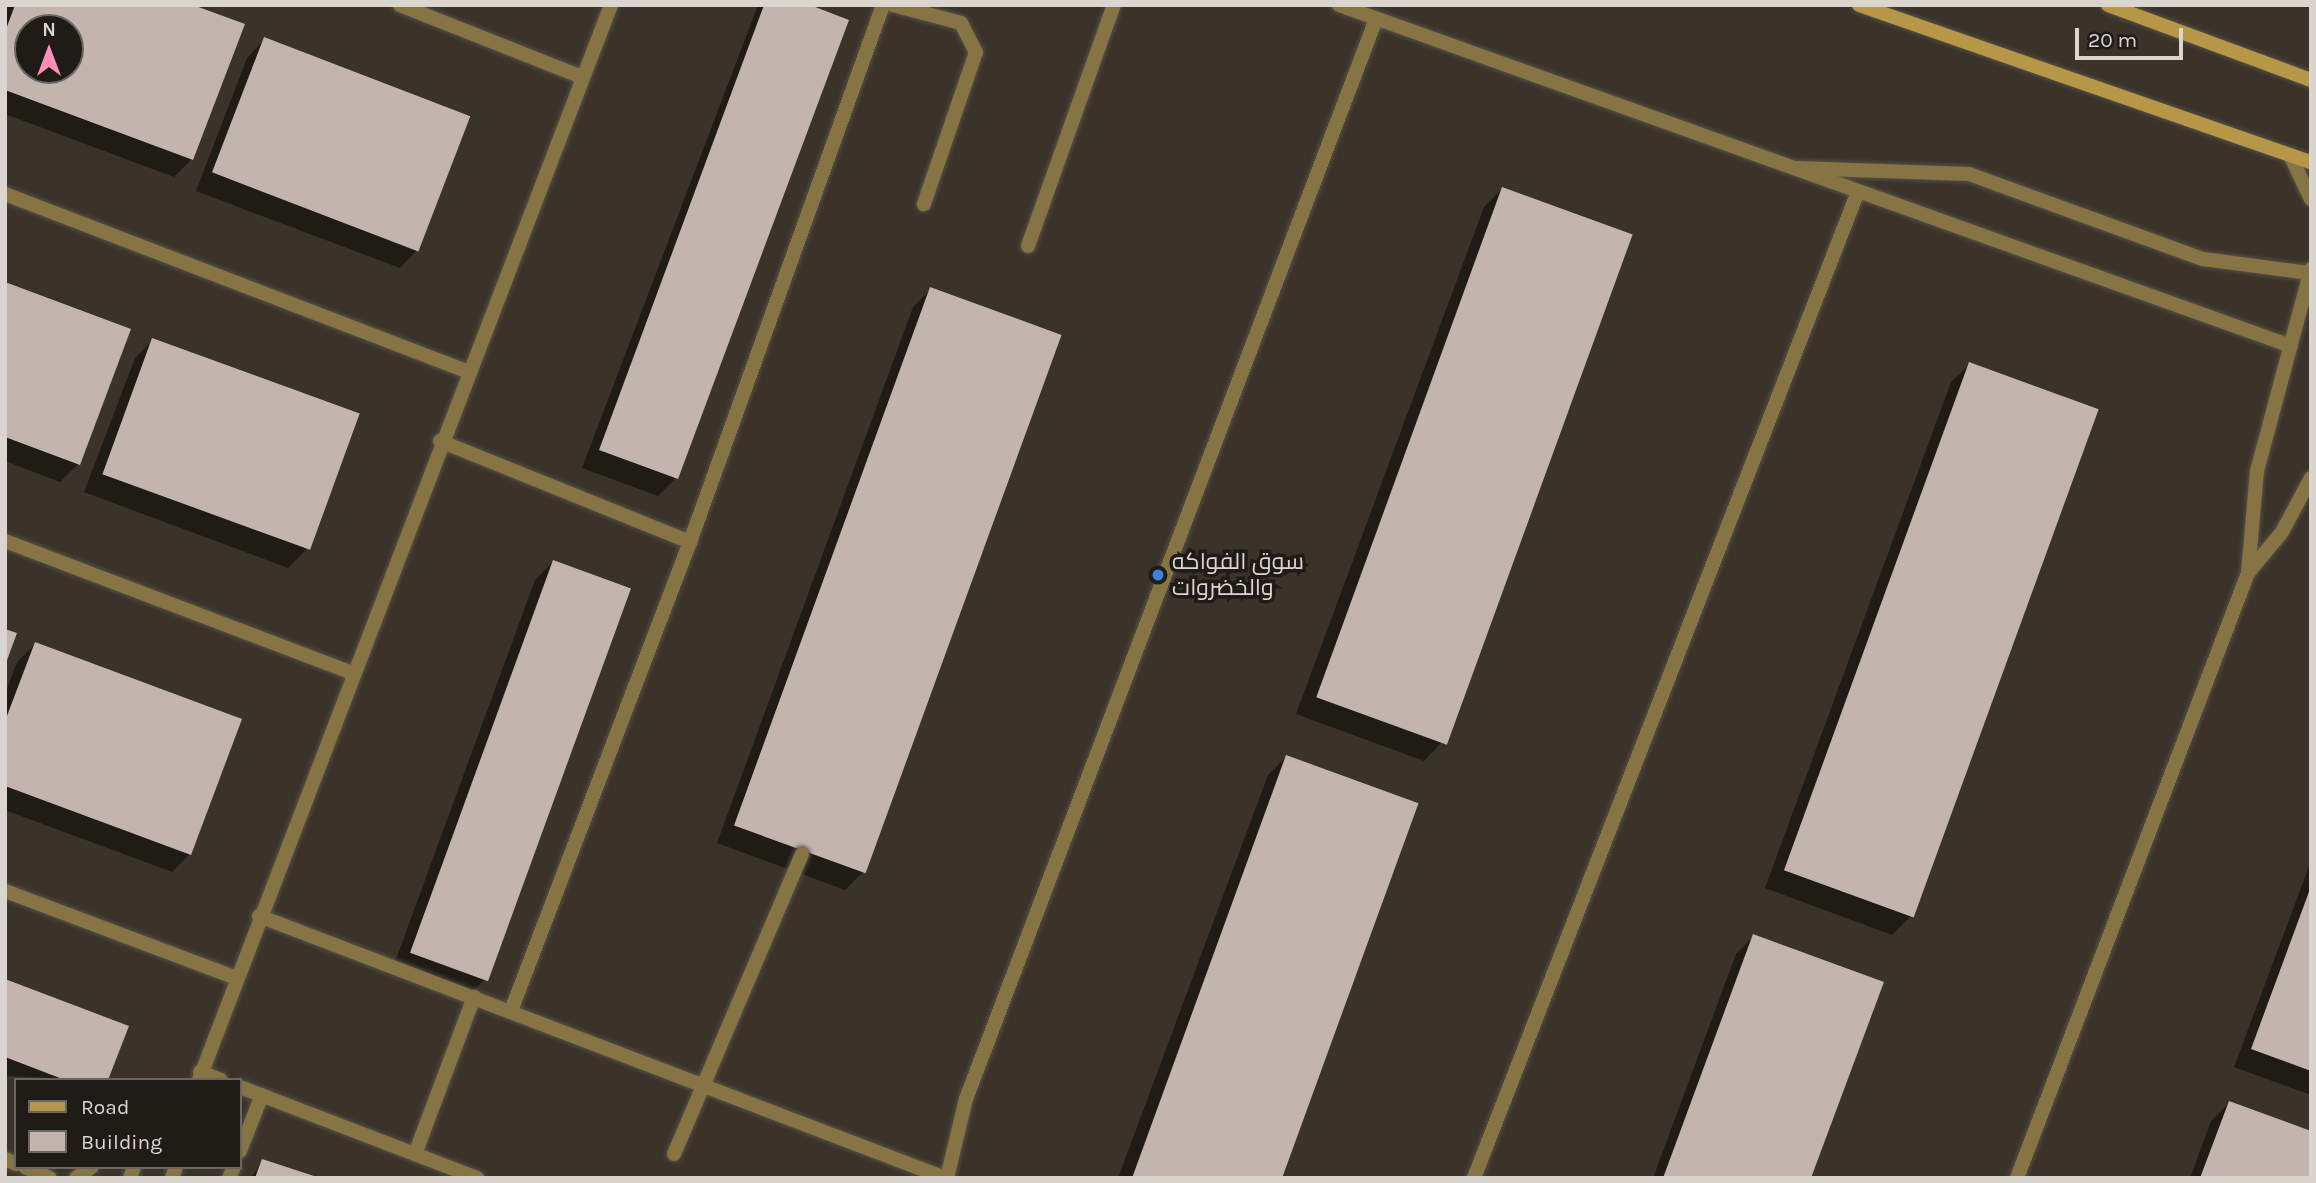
<!DOCTYPE html>
<html>
<head>
<meta charset="utf-8">
<style>
	body { margin:0 }
	#map { position:relative; width:2316px; height:1183px; overflow:hidden; background:#3a3329; font-family:Karla,Cairo,sans-serif }
	div>[style] { position:absolute }
	.shadow>* { inset:0; background:#0007 }
	.building>* { inset:0; background:#c3b4ad; transform-origin:0 0 }
	.roads { filter:drop-shadow(0 0 2px #575047) drop-shadow(0 0 2px #575047) }
	.lane>* { height:14px; margin:-7px; padding:0 7px; transform-origin:7px; border-radius:7px; background:#877444 }
	.secondary>* { height:14px; margin:-7px; padding:0 7px; transform-origin:7px; border-radius:7px; background:#b69747 }
	.dots>* { width:19px; height:19px; translate:-50% -50%; box-sizing:border-box; border:4px solid #1f1b17; border-radius:50% }
	span { translate:-50% -50%; white-space:nowrap; text-align:center; line-height:1.15; -webkit-text-stroke:7px #1f1b17; paint-order:stroke }
	.poi-label { font-size:23px; color:#dad5cf }
	.left { translate:0 -50%; text-align:left }
	.frame { position:absolute; inset:0; border:7px solid #dad5cf; pointer-events:none }
	.legend { position:absolute; left:14px; top:1078px; width:228px; height:91px; box-sizing:border-box; background:#1f1b17; border:2px solid #6a6561; margin:0; padding:9px 12px; list-style:none; font-size:21px; color:#dad5cf }
	.legend li { display:flex; align-items:center; gap:14px; height:35px }
	.legend b { width:35px; border:2px solid #6a6561 }
	.north { position:absolute; left:14px; top:14px; width:70px; height:70px; box-sizing:border-box; background:#1f1b17; border:2px solid #6a6561; border-radius:50%; rotate:0deg; font-size:19px; font-weight:700; line-height:28px; text-align:center; color:#dad5cf }
	.north::after { content:''; display:block; margin:auto; width:24px; height:32px; background:#ff8eba; clip-path:polygon(50% 0,100% 100%,50% 72%,0 100%) }
	.scale { position:absolute; left:2075px; top:28px; width:108px; height:32px; box-sizing:border-box; border:4px solid #dad5cf; border-top:0; padding-left:9px; font-size:21px; line-height:24px; white-space:nowrap; color:#dad5cf; -webkit-text-stroke:5px #1f1b17; paint-order:stroke }
</style>
</head>
<body>
<div id="map">
	<div class="shadow">
		<div style="clip-path:polygon(evenodd,5px 5px,188px 5px,192px 159px,174px 177px,5px 114px,5px 5px,28px 28px,70px 28px,70px 70px,28px 70px,28px 28px)"></div>
		<div style="clip-path:polygon(758px 5px,804px 5px,676px 478px,658px 496px,582px 468px)"></div>
		<div style="clip-path:polygon(265px 39px,469px 116px,418px 249px,400px 268px,196px 191px,247px 58px)"></div>
		<div style="clip-path:polygon(1502px 189px,1442px 742px,1424px 761px,1296px 714px,1484px 207px)"></div>
		<div style="clip-path:polygon(5px 284px,78px 464px,60px 482px,5px 461px)"></div>
		<div style="clip-path:polygon(931px 289px,863px 872px,845px 890px,717px 843px,913px 307px)"></div>
		<div style="clip-path:polygon(153px 340px,306px 550px,288px 568px,84px 492px,135px 358px)"></div>
		<div style="clip-path:polygon(1970px 364px,1910px 917px,1892px 935px,1765px 888px,1951px 382px)"></div>
		<div style="clip-path:polygon(553px 562px,485px 979px,467px 997px,392px 970px,535px 580px)"></div>
		<div style="clip-path:polygon(35px 644px,190px 854px,172px 872px,5px 810px,5px 694px,17px 662px)"></div>
		<div style="clip-path:polygon(1286px 757px,1278px 1178px,1118px 1178px,1268px 775px)"></div>
		<div style="clip-path:polygon(2311px 861px,2311px 1095px,2234px 1067px)"></div>
		<div style="clip-path:polygon(1754px 936px,1809px 1178px,1653px 1178px,1736px 954px)"></div>
		<div style="clip-path:polygon(5px 981px,106px 1080px,5px 1076px)"></div>
		<div style="clip-path:polygon(2229px 1103px,2311px 1178px,2190px 1178px,2211px 1121px)"></div>
		<div style="clip-path:polygon(263px 1161px,313px 1178px,251px 1178px)"></div>
	</div>
	<div class="building">
		<div style="clip-path:polygon(evenodd,15px 5px,193px 5px,245px 24px,193px 160px,5px 90px,5px 32px,15px 5px,28px 28px,70px 28px,70px 70px,28px 70px,28px 28px)"></div>
		<div style="clip-path:polygon(764px 5px,810px 5px,849px 20px,678px 479px,599px 450px)"></div>
		<div style="left:264px;top:37px;width:221px;height:145px;rotate:21deg"></div>
		<div style="left:1502px;top:187px;width:139px;height:543px;rotate:20deg"></div>
		<div style="clip-path:polygon(5px 282px,131px 329px,80px 465px,5px 437px)"></div>
		<div style="left:930px;top:287px;width:140px;height:573px;rotate:20deg"></div>
		<div style="left:152px;top:338px;width:221px;height:145px;rotate:20deg"></div>
		<div style="left:1969px;top:362px;width:138px;height:541px;rotate:20deg"></div>
		<div style="left:553px;top:560px;width:83px;height:418px;rotate:20deg"></div>
		<div style="clip-path:polygon(5px 629px,17px 633px,6px 663px,5px 663px)"></div>
		<div style="clip-path:polygon(35px 642px,242px 719px,191px 855px,5px 786px,5px 721px)"></div>
		<div style="left:1286px;top:755px;width:141px;height:452px;rotate:20deg"></div>
		<div style="clip-path:polygon(2310px 889px,2311px 890px,2311px 1071px,2251px 1049px)"></div>
		<div style="clip-path:polygon(1753px 934px,1884px 982px,1811px 1178px,1663px 1178px)"></div>
		<div style="clip-path:polygon(5px 979px,129px 1026px,108px 1080px,65px 1080px,5px 1057px)"></div>
		<div style="clip-path:polygon(2229px 1101px,2311px 1131px,2311px 1178px,2200px 1178px)"></div>
		<div style="clip-path:polygon(262px 1159px,317px 1177px,317px 1178px,255px 1178px)"></div>
	</div>
	<div class="roads">
		<div class="lane">
			<div style="left:400px;top:5px;width:196px;rotate:21.6deg"></div>
			<div style="left:893px;top:5px;width:70px;rotate:14.8deg"></div>
			<div style="left:961px;top:23px;width:33px;rotate:63deg"></div>
			<div style="left:976px;top:52px;width:161px;rotate:108.9deg"></div>
			<div style="left:1339px;top:5px;width:1011px;rotate:19.71deg"></div>
			<div style="left:2290px;top:155px;width:49px;rotate:64.5deg"></div>
			<div style="left:1796px;top:168px;width:173px;rotate:2deg"></div>
			<div style="left:1969px;top:174px;width:249px;rotate:20deg"></div>
			<div style="left:2203px;top:259px;width:108px;rotate:7.5deg"></div>
			<div style="left:5px;top:194px;width:494px;rotate:21deg"></div>
			<div style="left:1028px;top:246px;width:256px;rotate:-70.4deg"></div>
			<div style="left:440px;top:441px;width:270px;rotate:22deg"></div>
			<div style="left:5px;top:541px;width:371px;rotate:20.8deg"></div>
			<div style="left:2248px;top:573px;width:102px;rotate:-85deg"></div>
			<div style="left:2257px;top:471px;width:209px;rotate:-75deg"></div>
			<div style="left:5px;top:891px;width:247px;rotate:20.6deg"></div>
			<div style="left:259px;top:916px;width:734px;rotate:20.9deg"></div>
			<div style="left:511px;top:1011px;width:502px;rotate:-69.11deg"></div>
			<div style="left:690px;top:542px;width:571px;rotate:-70.23deg"></div>
			<div style="left:200px;top:1072px;width:22px;rotate:21deg"></div>
			<div style="left:199px;top:1080px;width:1151px;rotate:-69.03deg"></div>
			<div style="left:240px;top:1087px;width:254px;rotate:21deg"></div>
			<div style="left:240px;top:1151px;width:60px;rotate:-68.6deg"></div>
			<div style="left:415px;top:1154px;width:168px;rotate:-69.4deg"></div>
			<div style="left:674px;top:1154px;width:326px;rotate:-66.9deg"></div>
			<div style="left:5px;top:1159px;width:12px;rotate:24deg"></div>
			<div style="left:25px;top:1167px;width:27px;rotate:24deg"></div>
			<div style="left:76px;top:1178px;width:19px;rotate:-35deg"></div>
			<div style="left:130px;top:1178px;width:12px;rotate:-70deg"></div>
			<div style="left:172px;top:1178px;width:12px;rotate:-70deg"></div>
			<div style="left:229px;top:1178px;width:12px;rotate:-66deg"></div>
			<div style="left:947px;top:1178px;width:81px;rotate:-76.5deg"></div>
			<div style="left:966px;top:1099px;width:1155px;rotate:-69.21deg"></div>
			<div style="left:1474px;top:1178px;width:1056px;rotate:-68.73deg"></div>
			<div style="left:2017px;top:1178px;width:648px;rotate:-69.1deg"></div>
			<div style="left:2248px;top:573px;width:53px;rotate:-50.3deg"></div>
			<div style="left:2282px;top:532px;width:61px;rotate:-61.8deg"></div>
		</div>
		<div class="secondary">
			<div style="left:1859px;top:5px;width:478px;rotate:19.2deg"></div>
			<div style="left:2108px;top:5px;width:216px;rotate:20.3deg"></div>
		</div>
	</div>
	<div class="dots">
		<div style="left:1158px;top:575px;background:#3f7fe0"></div>
	</div>
	<div class="poi-label">
		<span class="left" style="left:1172px;top:575px">سوق الفواكه<br>والخضروات</span>
	</div>
	<div class="frame"></div>
	<ul class="legend">
	<li><b style="height:9px;background:#b69747"></b>Road</li>
	<li><b style="height:19px;background:#c3b4ad"></b>Building</li>
	</ul>
	<div class="north">N</div>
	<div class="scale">20 m</div>
</div>
</body>
</html>
